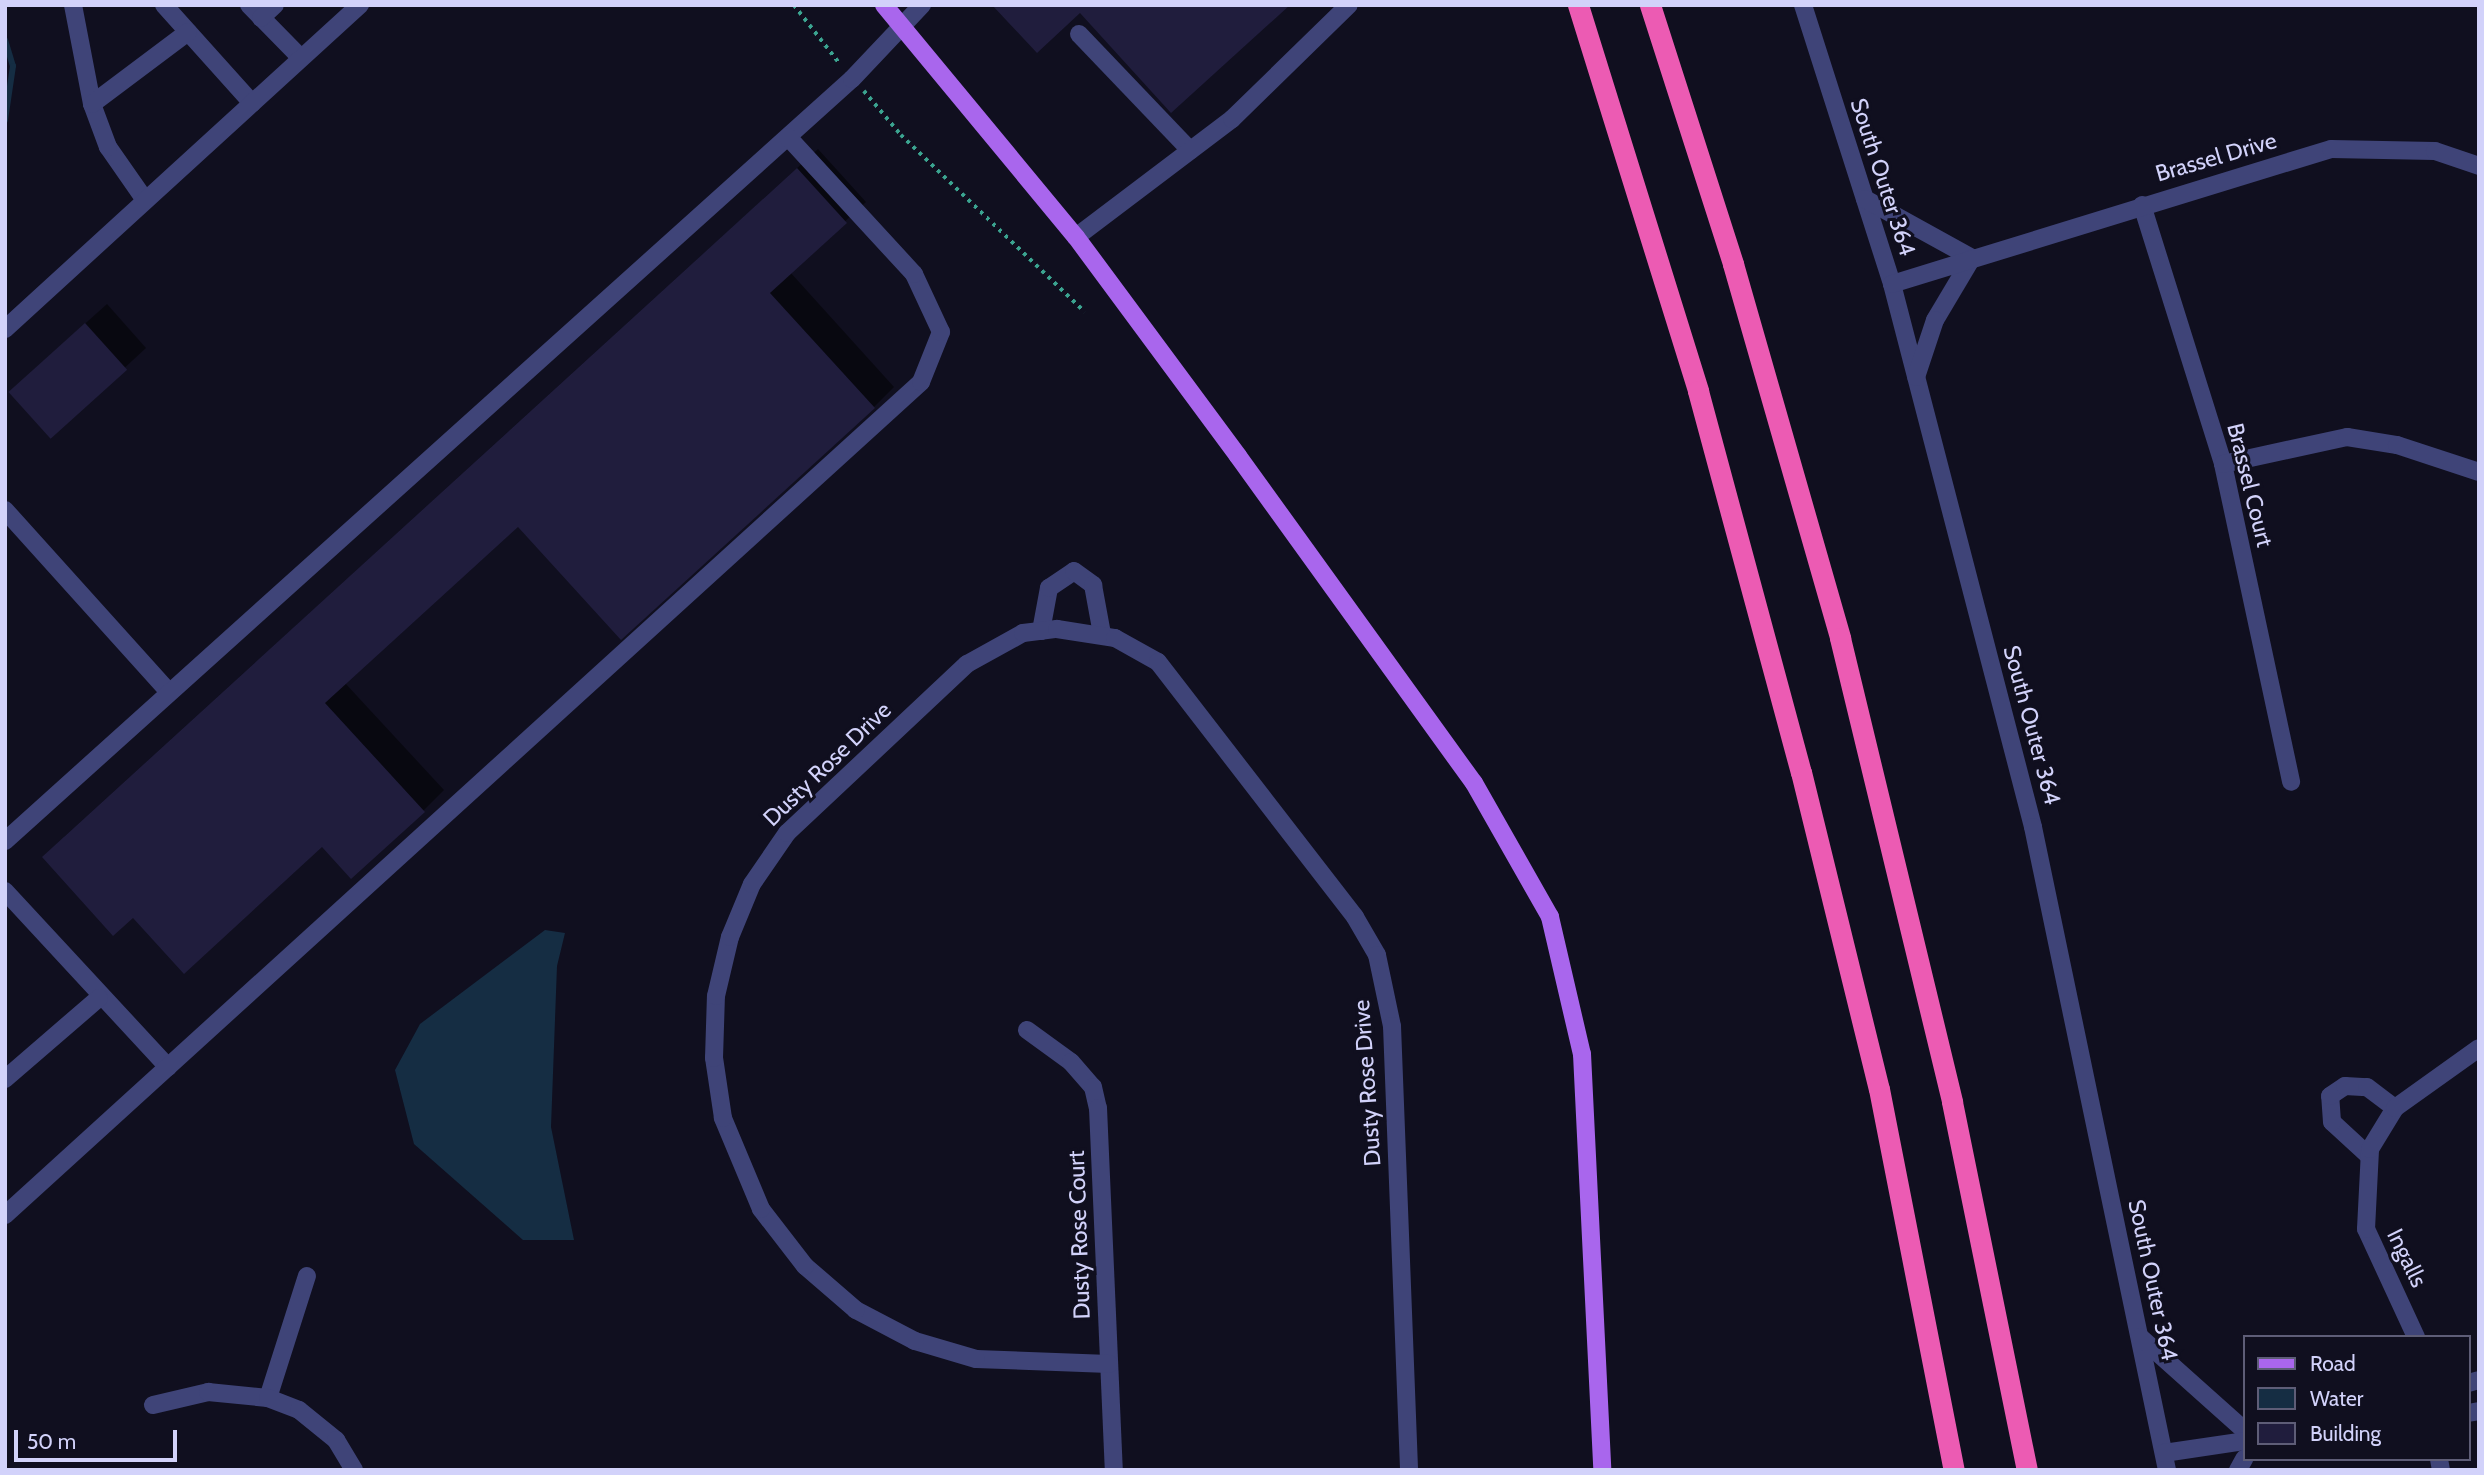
<!DOCTYPE html>
<html>
<head>
<meta charset="utf-8">
<style>
	body { margin:0 }
	#map { position:relative; width:2484px; height:1475px; overflow:hidden; background:#100f1f; font-family:Cabin,sans-serif }
	div>[style] { position:absolute }
	.water>* { inset:0; background:#152d43 }
	.shadow>* { inset:0; background:#0007 }
	.stream>* { height:6px; margin:-3px; padding:0 3px; transform-origin:3px; border-radius:3px; background:#152d43 }
	.building>* { inset:0; background:#201d3d; transform-origin:0 0 }
	.path>* { height:3.5px; margin-top:-1.75px; transform-origin:0; background:repeating-linear-gradient(90deg,#3ba490 0 3.5px,transparent 0 8.5px) }
	.minor>* { height:18px; margin:-9px; padding:0 9px; transform-origin:9px; border-radius:9px; background:#3f4478 }
	.major>* { height:18px; margin:-9px; padding:0 9px; transform-origin:9px; border-radius:9px; background:#a966ed }
	.highway>* { height:21px; margin:-10.5px; padding:0 10.5px; transform-origin:10.5px; border-radius:10.5px; background:#ec5bb3 }
	span { translate:-50% -50%; white-space:nowrap; text-align:center; line-height:1.15; -webkit-text-stroke:6px #100f1f; paint-order:stroke }
	.street-label { font-size:23px; color:#d2d2fa }
	.frame { position:absolute; inset:0; border:7px solid #d2d2fa; pointer-events:none }
	.legend { position:absolute; left:2243px; top:1335px; width:228px; height:126px; box-sizing:border-box; background:#100f1f; border:2px solid #5e5d77; margin:0; padding:9px 12px; list-style:none; font-size:21px; color:#d2d2fa }
	.legend li { display:flex; align-items:center; gap:14px; height:35px }
	.legend b { width:35px; border:2px solid #5e5d77 }
	.scale { position:absolute; left:14px; top:1430px; width:163px; height:32px; box-sizing:border-box; border:4px solid #d2d2fa; border-top:0; padding-left:9px; font-size:21px; line-height:24px; white-space:nowrap; color:#d2d2fa; -webkit-text-stroke:5px #100f1f; paint-order:stroke }
</style>
</head>
<body>
<div id="map">
	<div class="water">
		<div style="clip-path:polygon(545px 930px,565px 933px,557px 966px,551px 1127px,574px 1240px,523px 1240px,414px 1144px,395px 1070px,420px 1024px)"></div>
	</div>
	<div class="shadow">
		<div style="clip-path:polygon(818px 149px,866px 202px,790px 272px,894px 387px,874px 407px,621px 637px,518px 525px,345px 683px,444px 790px,423px 811px,322px 845px,64px 837px)"></div>
		<div style="clip-path:polygon(107px 304px,146px 348px,51px 436px,31px 372px)"></div>
	</div>
	<div class="stream">
		<div style="left:5px;top:40px;width:27px;rotate:73deg"></div>
		<div style="left:13px;top:66px;width:55px;rotate:98.4deg"></div>
	</div>
	<div class="building">
		<div style="clip-path:polygon(992px 5px,1290px 5px,1171px 113px,1080px 13px,1037px 53px)"></div>
		<div style="clip-path:polygon(797px 168px,847px 223px,770px 293px,875px 408px,621px 640px,518px 527px,325px 703px,425px 812px,351px 879px,322px 847px,184px 974px,133px 918px,113px 936px,42px 857px)"></div>
		<div style="left:85px;top:323px;width:63px;height:103px;rotate:48deg"></div>
	</div>
	<div class="path">
		<div style="left:794px;top:5px;width:75px;rotate:52.1deg"></div>
		<div style="left:864px;top:91px;width:57px;rotate:49.9deg"></div>
		<div style="left:901px;top:135px;width:255px;rotate:43.9deg"></div>
	</div>
	<div class="minor">
		<div style="left:73px;top:5px;width:101px;rotate:79.1deg"></div>
		<div style="left:164px;top:5px;width:132px;rotate:48.1deg"></div>
		<div style="left:249px;top:5px;width:73px;rotate:45.6deg"></div>
		<div style="left:1803px;top:5px;width:293px;rotate:72.3deg"></div>
		<div style="left:1892px;top:284px;width:561px;rotate:75.44deg"></div>
		<div style="left:2033px;top:827px;width:657px;rotate:78.23deg"></div>
		<div style="left:261px;top:18px;width:19px;rotate:-43deg"></div>
		<div style="left:1079px;top:34px;width:161px;rotate:46.3deg"></div>
		<div style="left:1865px;top:199px;width:122px;rotate:28.9deg"></div>
		<div style="left:1972px;top:258px;width:72px;rotate:120.8deg"></div>
		<div style="left:1935px;top:320px;width:60px;rotate:108.4deg"></div>
		<div style="left:145px;top:200px;width:65px;rotate:-124.9deg"></div>
		<div style="left:108px;top:147px;width:46px;rotate:-110.4deg"></div>
		<div style="left:92px;top:104px;width:120px;rotate:-36.9deg"></div>
		<div style="left:2142px;top:205px;width:271px;rotate:72.6deg"></div>
		<div style="left:2223px;top:464px;width:325px;rotate:77.9deg"></div>
		<div style="left:1076px;top:237px;width:196px;rotate:-37.1deg"></div>
		<div style="left:1232px;top:119px;width:163px;rotate:-44.3deg"></div>
		<div style="left:1892px;top:284px;width:459px;rotate:-17.1deg"></div>
		<div style="left:2331px;top:149px;width:104px;rotate:1.1deg"></div>
		<div style="left:2435px;top:151px;width:46px;rotate:18.8deg"></div>
		<div style="left:5px;top:329px;width:481px;rotate:-42.4deg"></div>
		<div style="left:2223px;top:464px;width:127px;rotate:-12.3deg"></div>
		<div style="left:2347px;top:437px;width:51px;rotate:9.1deg"></div>
		<div style="left:2397px;top:445px;width:86px;rotate:18.2deg"></div>
		<div style="left:5px;top:510px;width:244px;rotate:48deg"></div>
		<div style="left:1041px;top:631px;width:44px;rotate:-79.5deg"></div>
		<div style="left:1049px;top:588px;width:30px;rotate:-34deg"></div>
		<div style="left:1074px;top:571px;width:24px;rotate:36deg"></div>
		<div style="left:1093px;top:585px;width:50px;rotate:79.6deg"></div>
		<div style="left:5px;top:841px;width:1139px;rotate:-41.98deg"></div>
		<div style="left:852px;top:79px;width:102px;rotate:-46.6deg"></div>
		<div style="left:5px;top:891px;width:240px;rotate:47.2deg"></div>
		<div style="left:1027px;top:1030px;width:54px;rotate:36deg"></div>
		<div style="left:1071px;top:1062px;width:33px;rotate:49deg"></div>
		<div style="left:1093px;top:1087px;width:22px;rotate:77deg"></div>
		<div style="left:1098px;top:1108px;width:362px;rotate:87.5deg"></div>
		<div style="left:5px;top:1079px;width:124px;rotate:-40.8deg"></div>
		<div style="left:2369px;top:1156px;width:50px;rotate:-137.4deg"></div>
		<div style="left:2332px;top:1122px;width:26px;rotate:-94deg"></div>
		<div style="left:2330px;top:1096px;width:18px;rotate:-34deg"></div>
		<div style="left:2345px;top:1086px;width:22px;rotate:3deg"></div>
		<div style="left:2367px;top:1087px;width:35px;rotate:37deg"></div>
		<div style="left:5px;top:1215px;width:1238px;rotate:-42.28deg"></div>
		<div style="left:921px;top:382px;width:54px;rotate:-68.2deg"></div>
		<div style="left:941px;top:332px;width:64px;rotate:-115deg"></div>
		<div style="left:914px;top:274px;width:186px;rotate:-132.6deg"></div>
		<div style="left:2140px;top:1337px;width:140px;rotate:41.8deg"></div>
		<div style="left:2416px;top:1337px;width:119px;rotate:-114.8deg"></div>
		<div style="left:2366px;top:1229px;width:80px;rotate:-87.1deg"></div>
		<div style="left:2370px;top:1149px;width:48px;rotate:-58.6deg"></div>
		<div style="left:2395px;top:1108px;width:103px;rotate:-35.5deg"></div>
		<div style="left:1109px;top:1364px;width:133px;rotate:-177.8deg"></div>
		<div style="left:976px;top:1359px;width:64px;rotate:-163.6deg"></div>
		<div style="left:915px;top:1341px;width:67px;rotate:-152.3deg"></div>
		<div style="left:856px;top:1310px;width:67px;rotate:-139.2deg"></div>
		<div style="left:805px;top:1266px;width:72px;rotate:-127.7deg"></div>
		<div style="left:761px;top:1209px;width:99px;rotate:-112.7deg"></div>
		<div style="left:723px;top:1118px;width:61px;rotate:-98.5deg"></div>
		<div style="left:714px;top:1058px;width:62px;rotate:-88.2deg"></div>
		<div style="left:716px;top:996px;width:61px;rotate:-76.7deg"></div>
		<div style="left:730px;top:937px;width:57px;rotate:-67.5deg"></div>
		<div style="left:752px;top:884px;width:62px;rotate:-55.5deg"></div>
		<div style="left:787px;top:833px;width:247px;rotate:-43.2deg"></div>
		<div style="left:967px;top:664px;width:64px;rotate:-29deg"></div>
		<div style="left:1023px;top:633px;width:34px;rotate:-7deg"></div>
		<div style="left:1057px;top:629px;width:59px;rotate:8.8deg"></div>
		<div style="left:1115px;top:638px;width:49px;rotate:29.2deg"></div>
		<div style="left:1158px;top:662px;width:322px;rotate:52.3deg"></div>
		<div style="left:1355px;top:917px;width:44px;rotate:59.9deg"></div>
		<div style="left:1377px;top:955px;width:73px;rotate:78.1deg"></div>
		<div style="left:1392px;top:1026px;width:444px;rotate:87.8deg"></div>
		<div style="left:2468px;top:1383px;width:11px;rotate:-15deg"></div>
		<div style="left:268px;top:1398px;width:128px;rotate:-72.3deg"></div>
		<div style="left:153px;top:1405px;width:57px;rotate:-13.3deg"></div>
		<div style="left:208px;top:1392px;width:60px;rotate:5.7deg"></div>
		<div style="left:268px;top:1398px;width:33px;rotate:21deg"></div>
		<div style="left:299px;top:1410px;width:48px;rotate:39deg"></div>
		<div style="left:336px;top:1440px;width:35px;rotate:59deg"></div>
		<div style="left:2468px;top:1413px;width:11px;rotate:-10deg"></div>
		<div style="left:2164px;top:1453px;width:81px;rotate:-8.5deg"></div>
		<div style="left:2439px;top:1459px;width:11px;rotate:80deg"></div>
		<div style="left:2238px;top:1470px;width:13px;rotate:-61deg"></div>
	</div>
	<div class="major">
		<div style="left:884px;top:5px;width:301px;rotate:50.4deg"></div>
		<div style="left:1076px;top:237px;width:272px;rotate:53.5deg"></div>
		<div style="left:1238px;top:456px;width:403px;rotate:54.2deg"></div>
		<div style="left:1474px;top:783px;width:154px;rotate:60.4deg"></div>
		<div style="left:1550px;top:917px;width:141px;rotate:76.9deg"></div>
		<div style="left:1582px;top:1054px;width:416px;rotate:87.2deg"></div>
	</div>
	<div class="highway">
		<div style="left:1578px;top:5px;width:404px;rotate:72.7deg"></div>
		<div style="left:1698px;top:391px;width:395px;rotate:74.9deg"></div>
		<div style="left:1801px;top:772px;width:326px;rotate:76.2deg"></div>
		<div style="left:1879px;top:1089px;width:388px;rotate:78.9deg"></div>
		<div style="left:1650px;top:5px;width:272px;rotate:72.2deg"></div>
		<div style="left:1733px;top:264px;width:389px;rotate:74deg"></div>
		<div style="left:1840px;top:638px;width:477px;rotate:76.4deg"></div>
		<div style="left:1952px;top:1102px;width:376px;rotate:78.5deg"></div>
	</div>
	<div class="street-label">
		<span style="left:2216px;top:157px;rotate:-16deg">Brassel Drive</span>
		<span style="left:1883px;top:177px;rotate:72deg">South Outer 364</span>
		<span style="left:2250px;top:485px;rotate:76deg">Brassel Court</span>
		<span style="left:2032px;top:725px;rotate:75deg">South Outer 364</span>
		<span style="left:827px;top:764px;rotate:-44deg">Dusty Rose Drive</span>
		<span style="left:1367px;top:1083px;rotate:-94deg">Dusty Rose Drive</span>
		<span style="left:1079px;top:1235px;rotate:-92deg">Dusty Rose Court</span>
		<span style="left:2407px;top:1258px;rotate:64deg">Ingalls</span>
		<span style="left:2153px;top:1280px;rotate:78deg">South Outer 364</span>
	</div>
	<div class="frame"></div>
	<ul class="legend">
	<li><b style="height:9px;background:#a966ed"></b>Road</li>
	<li><b style="height:19px;background:#152d43"></b>Water</li>
	<li><b style="height:19px;background:#201d3d"></b>Building</li>
	</ul>
	<div class="scale">50 m</div>
</div>
</body>
</html>
